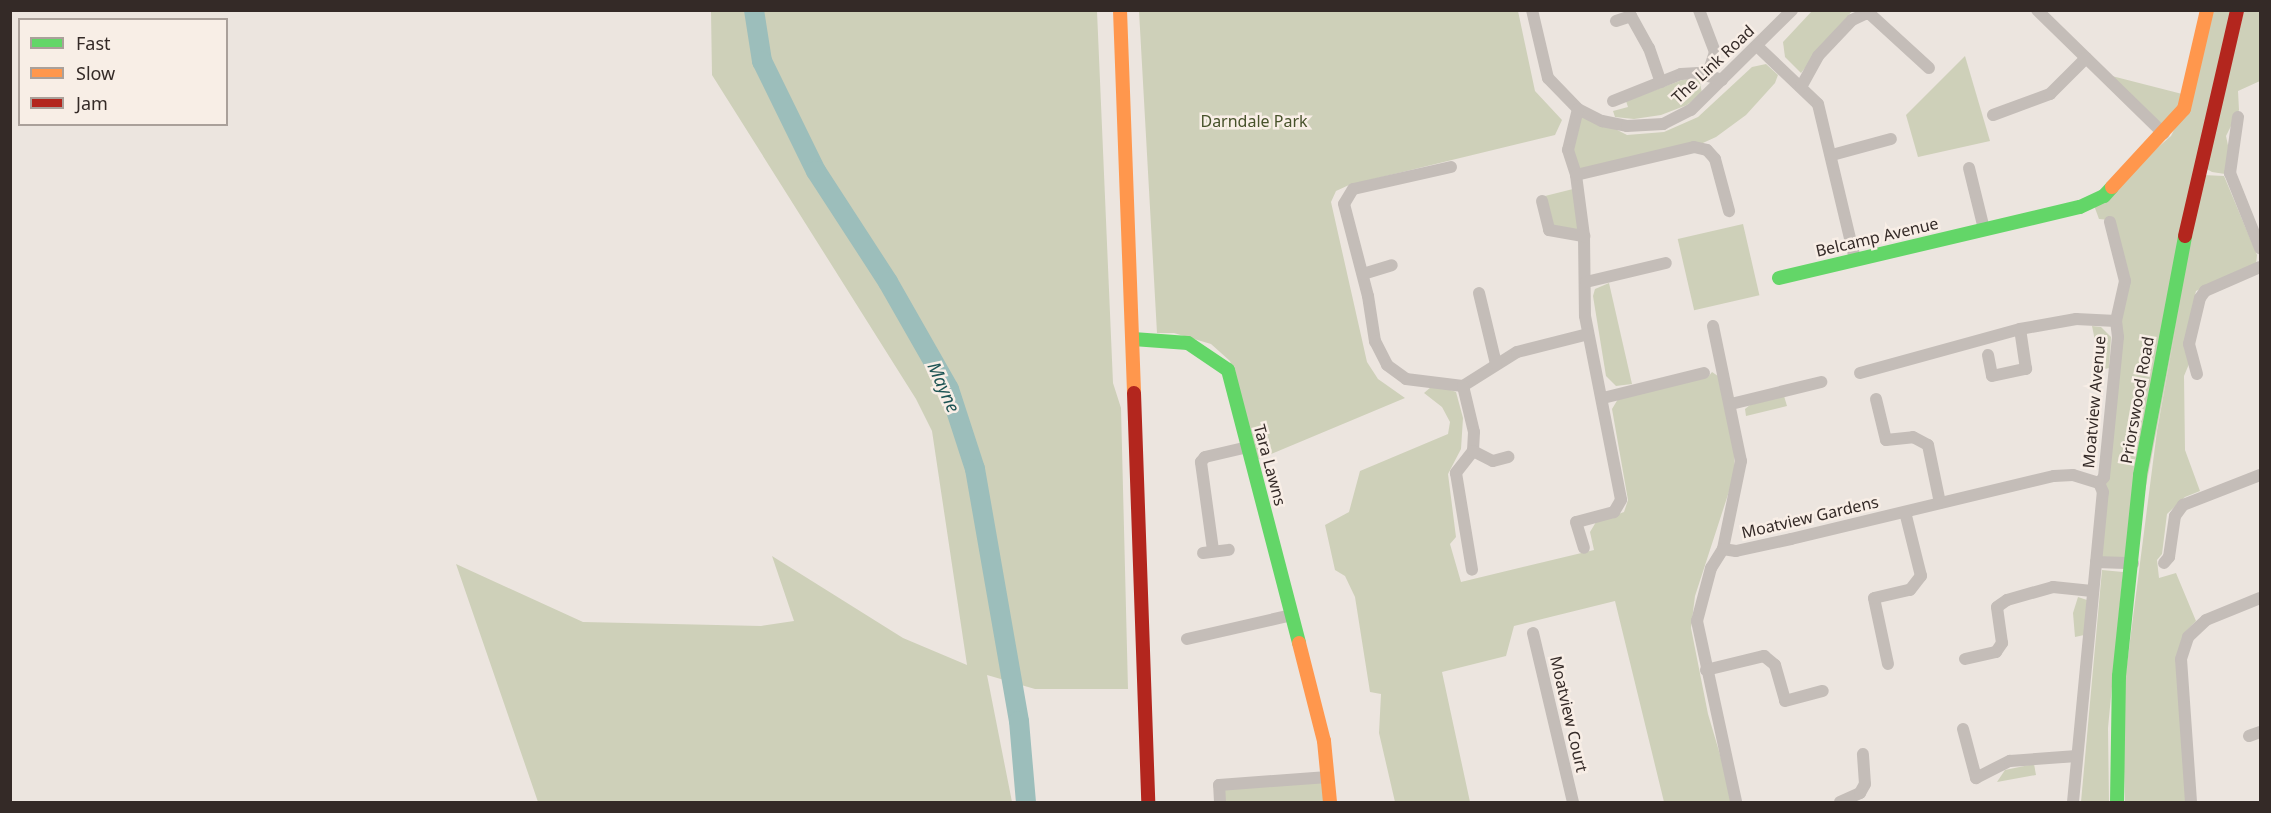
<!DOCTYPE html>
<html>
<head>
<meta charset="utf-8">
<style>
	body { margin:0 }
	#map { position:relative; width:2271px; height:813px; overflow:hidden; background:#ece5df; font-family:"Noto Sans",sans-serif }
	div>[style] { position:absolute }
	.green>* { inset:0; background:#ced0b9; transform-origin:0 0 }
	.river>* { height:20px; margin:-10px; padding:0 10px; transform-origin:10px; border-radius:10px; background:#9cbebb }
	.street>* { height:12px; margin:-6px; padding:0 6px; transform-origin:6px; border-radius:6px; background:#c4bdb8 }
	.fast>* { height:14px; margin:-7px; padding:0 7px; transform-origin:7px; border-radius:7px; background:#63d668 }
	.slow>* { height:14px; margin:-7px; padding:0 7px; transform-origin:7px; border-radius:7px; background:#ff974d }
	.jam>* { height:14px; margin:-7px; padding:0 7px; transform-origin:7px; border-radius:7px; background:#b3261e }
	span { translate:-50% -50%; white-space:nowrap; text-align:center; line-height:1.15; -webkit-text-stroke:5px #f8eee6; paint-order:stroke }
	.street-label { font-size:16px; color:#342a27 }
	.park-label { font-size:16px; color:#47522b }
	.water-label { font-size:18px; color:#1e5454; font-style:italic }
	.frame { position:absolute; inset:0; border:12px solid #342a27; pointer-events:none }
	.legend { position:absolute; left:18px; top:18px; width:210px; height:108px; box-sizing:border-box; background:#f8eee6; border:2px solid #aaa09a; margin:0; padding:8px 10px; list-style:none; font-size:18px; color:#342a27 }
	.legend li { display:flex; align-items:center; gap:12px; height:30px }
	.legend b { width:30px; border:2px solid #aaa09a }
</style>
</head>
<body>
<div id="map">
	<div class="green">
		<div style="clip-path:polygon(711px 11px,1097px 11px,1113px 383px,1121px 408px,1128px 689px,1035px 689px,987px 675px,1012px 802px,538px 802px,456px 564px,583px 622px,761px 626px,794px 621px,772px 556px,903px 638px,967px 665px,932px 431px,916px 399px,712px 75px)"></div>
		<div style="clip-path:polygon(1139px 11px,1518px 11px,1535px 91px,1562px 120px,1555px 135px,1349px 185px,1336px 191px,1331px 202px,1367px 362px,1378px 379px,1405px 398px,1257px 460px,1230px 361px,1211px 344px,1174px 333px,1157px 333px)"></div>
		<div style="clip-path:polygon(1812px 11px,1852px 11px,1801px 73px,1785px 57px,1783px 42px)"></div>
		<div style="clip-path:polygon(2211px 11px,2236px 11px,2132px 560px,2096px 559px,2125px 279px,2110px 220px,2099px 219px,2092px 200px,2104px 194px,2171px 136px,2186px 106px,2163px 133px,2104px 74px,2190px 96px)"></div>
		<div style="clip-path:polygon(2244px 11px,2260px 11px,2260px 81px,2238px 91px,2239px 110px,2226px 136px,2229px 150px,2225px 174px,2212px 172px,2205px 168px)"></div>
		<div style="clip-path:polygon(1965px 56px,1990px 141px,1918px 157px,1906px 115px)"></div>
		<div style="clip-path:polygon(1766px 64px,1778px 75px,1775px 83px,1746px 115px,1716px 137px,1694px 147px,1576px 175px,1571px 129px,1578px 110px,1627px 135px,1664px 132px,1698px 117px,1752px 67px)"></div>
		<div style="clip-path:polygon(1699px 78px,1702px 93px,1687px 105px,1661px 115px,1634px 119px,1615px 117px,1613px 111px,1628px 107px,1626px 101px,1682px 80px)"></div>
		<div style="clip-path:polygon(2203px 175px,2224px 176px,2257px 255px,2256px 264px,2196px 291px,2184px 346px,2189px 364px,2184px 376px,2185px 450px,2200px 491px,2185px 497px,2167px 514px,2162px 554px,2157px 560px,2159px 578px,2176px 573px,2196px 621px,2184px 633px,2186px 802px,2125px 802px,2122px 703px,2157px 431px)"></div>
		<div style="clip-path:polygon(1577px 188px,1583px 236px,1549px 230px,1541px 197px)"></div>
		<div style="left:1743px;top:224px;width:73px;height:67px;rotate:77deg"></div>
		<div style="clip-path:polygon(1609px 283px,1632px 384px,1616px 386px,1606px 376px,1593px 296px,1595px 289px)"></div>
		<div style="clip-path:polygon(2092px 326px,2101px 327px,2111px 337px,2109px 368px,2101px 370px)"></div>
		<div style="clip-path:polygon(1712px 372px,1718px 376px,1734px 447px,1735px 473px,1695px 596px,1691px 628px,1708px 714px,1734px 802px,1664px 802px,1615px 601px,1514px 626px,1506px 656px,1442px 672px,1470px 802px,1395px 802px,1379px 733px,1381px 694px,1370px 692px,1355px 597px,1345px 576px,1335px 570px,1325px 525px,1349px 512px,1360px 471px,1448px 434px,1450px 422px,1442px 407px,1424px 393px,1431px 387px,1445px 388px,1456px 392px,1463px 418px,1461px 449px,1448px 474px,1456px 537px,1450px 544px,1461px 582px,1594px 550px,1590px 532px,1596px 522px,1624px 512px,1628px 500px,1612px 409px,1618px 399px,1708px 377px)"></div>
		<div style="clip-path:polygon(1784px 396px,1787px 406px,1746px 416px,1745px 409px,1750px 405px)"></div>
		<div style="clip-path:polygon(2102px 570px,2123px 572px,2108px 728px,2109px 802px,2081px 802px)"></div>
		<div style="clip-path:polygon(2078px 597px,2087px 600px,2084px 635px,2075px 637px,2073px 613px)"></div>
		<div style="clip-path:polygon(2034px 764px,2036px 775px,1997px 782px,2005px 770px)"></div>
		<div style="clip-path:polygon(1328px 778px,1328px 802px,1223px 802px,1222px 786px)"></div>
	</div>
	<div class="river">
		<div style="left:754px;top:10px;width:52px;rotate:81.1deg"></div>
		<div style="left:762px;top:61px;width:123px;rotate:63.9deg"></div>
		<div style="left:816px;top:171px;width:132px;rotate:57deg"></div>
		<div style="left:888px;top:282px;width:123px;rotate:60.3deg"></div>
		<div style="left:949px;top:389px;width:84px;rotate:72deg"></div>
		<div style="left:975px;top:469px;width:256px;rotate:80.1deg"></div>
		<div style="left:1019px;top:721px;width:81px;rotate:85.1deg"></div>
	</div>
	<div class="street">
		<div style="left:1532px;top:10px;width:70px;rotate:76.8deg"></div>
		<div style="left:1548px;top:78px;width:43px;rotate:45.9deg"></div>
		<div style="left:1578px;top:109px;width:27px;rotate:27deg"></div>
		<div style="left:1602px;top:121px;width:25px;rotate:11deg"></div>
		<div style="left:1627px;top:126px;width:36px;rotate:-3deg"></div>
		<div style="left:1663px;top:124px;width:31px;rotate:-27deg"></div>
		<div style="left:1691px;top:110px;width:142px;rotate:-44.7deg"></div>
		<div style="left:1699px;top:10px;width:45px;rotate:69.1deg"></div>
		<div style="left:1715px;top:52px;width:23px;rotate:108deg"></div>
		<div style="left:2037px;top:10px;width:177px;rotate:44.3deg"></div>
		<div style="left:1616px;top:21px;width:16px;rotate:-18deg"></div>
		<div style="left:1631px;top:16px;width:37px;rotate:61deg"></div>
		<div style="left:1649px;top:48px;width:36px;rotate:71deg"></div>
		<div style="left:1757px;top:46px;width:84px;rotate:43.6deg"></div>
		<div style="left:1818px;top:104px;width:159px;rotate:76.6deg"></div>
		<div style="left:1801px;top:87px;width:35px;rotate:-61deg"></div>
		<div style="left:1818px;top:56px;width:50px;rotate:-46.6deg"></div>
		<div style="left:1852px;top:20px;width:14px;rotate:-25deg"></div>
		<div style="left:1865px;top:14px;width:5px"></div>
		<div style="left:1870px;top:14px;width:80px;rotate:42.5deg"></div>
		<div style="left:1613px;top:101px;width:73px;rotate:-21.7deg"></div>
		<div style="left:1681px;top:74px;width:17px;rotate:-3deg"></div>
		<div style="left:1698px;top:73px;width:25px;rotate:16deg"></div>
		<div style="left:1578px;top:109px;width:42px;rotate:103.7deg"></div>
		<div style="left:1568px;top:150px;width:26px;rotate:72deg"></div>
		<div style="left:1576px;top:175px;width:62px;rotate:82.5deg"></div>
		<div style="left:1584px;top:236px;width:80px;rotate:89.3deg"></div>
		<div style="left:1585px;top:316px;width:187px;rotate:78.9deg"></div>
		<div style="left:1621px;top:500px;width:14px;rotate:120deg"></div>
		<div style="left:1614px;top:512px;width:39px;rotate:165deg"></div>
		<div style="left:1576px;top:522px;width:27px;rotate:73deg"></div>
		<div style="left:1993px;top:115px;width:61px;rotate:-20.2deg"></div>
		<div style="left:2050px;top:94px;width:51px;rotate:-45deg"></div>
		<div style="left:2238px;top:117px;width:57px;rotate:98.1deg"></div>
		<div style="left:2230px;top:173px;width:81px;rotate:68.2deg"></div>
		<div style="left:1832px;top:155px;width:61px;rotate:-15.2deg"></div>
		<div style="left:1451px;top:167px;width:100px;rotate:167.3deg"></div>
		<div style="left:1353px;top:189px;width:17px;rotate:121deg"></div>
		<div style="left:1344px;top:204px;width:95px;rotate:75.4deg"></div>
		<div style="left:1368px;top:296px;width:46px;rotate:81.2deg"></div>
		<div style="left:1375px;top:341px;width:27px;rotate:63deg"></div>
		<div style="left:1387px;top:365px;width:24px;rotate:36deg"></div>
		<div style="left:1406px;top:379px;width:57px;rotate:7deg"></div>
		<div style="left:1463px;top:386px;width:64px;rotate:-32.2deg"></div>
		<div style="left:1517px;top:352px;width:73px;rotate:-14.2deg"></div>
		<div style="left:1969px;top:168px;width:63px;rotate:76.2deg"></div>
		<div style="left:1576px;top:175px;width:121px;rotate:-13.3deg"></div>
		<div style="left:1694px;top:147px;width:13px;rotate:13deg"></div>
		<div style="left:1707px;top:150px;width:12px;rotate:48deg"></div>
		<div style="left:1715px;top:159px;width:54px;rotate:74.9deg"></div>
		<div style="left:1542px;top:201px;width:30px;rotate:76deg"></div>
		<div style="left:1549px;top:230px;width:36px;rotate:10deg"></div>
		<div style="left:1363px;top:274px;width:30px;rotate:-17deg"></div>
		<div style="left:1586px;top:282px;width:82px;rotate:-13.4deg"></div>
		<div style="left:1479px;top:293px;width:73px;rotate:76.5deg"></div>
		<div style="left:1713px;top:326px;width:138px;rotate:78.3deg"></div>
		<div style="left:1741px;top:461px;width:90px;rotate:101.6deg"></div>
		<div style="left:1723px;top:549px;width:22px;rotate:122deg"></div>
		<div style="left:1711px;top:568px;width:55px;rotate:104.8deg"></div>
		<div style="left:1697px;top:621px;width:185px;rotate:77.8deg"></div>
		<div style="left:1988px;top:355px;width:21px;rotate:79deg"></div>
		<div style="left:1992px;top:376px;width:35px;rotate:-12deg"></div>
		<div style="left:2026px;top:369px;width:40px;rotate:-98.5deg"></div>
		<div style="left:2020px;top:329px;width:57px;rotate:-10.1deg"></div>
		<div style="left:2076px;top:319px;width:40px;rotate:2.9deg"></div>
		<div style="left:1860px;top:373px;width:166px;rotate:-15.4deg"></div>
		<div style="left:2197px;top:374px;width:31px;rotate:-105deg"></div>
		<div style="left:2189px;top:344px;width:47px;rotate:-76.6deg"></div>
		<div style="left:2200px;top:298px;width:9px;rotate:-54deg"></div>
		<div style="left:2205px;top:291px;width:60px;rotate:-23.6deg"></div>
		<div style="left:1463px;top:386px;width:47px;rotate:76.6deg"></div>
		<div style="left:1474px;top:432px;width:19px;rotate:93deg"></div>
		<div style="left:1473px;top:451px;width:28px;rotate:128deg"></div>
		<div style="left:1456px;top:473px;width:98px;rotate:80.6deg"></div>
		<div style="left:1603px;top:398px;width:104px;rotate:-13.9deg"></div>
		<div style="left:1876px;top:399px;width:42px;rotate:76.3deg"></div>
		<div style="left:1886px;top:440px;width:27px;rotate:-6deg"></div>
		<div style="left:1913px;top:437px;width:17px;rotate:28deg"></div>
		<div style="left:1928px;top:445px;width:59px;rotate:78.3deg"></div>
		<div style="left:1731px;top:404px;width:93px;rotate:-13.7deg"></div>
		<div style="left:1473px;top:451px;width:22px;rotate:27deg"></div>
		<div style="left:1493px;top:461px;width:16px;rotate:-15deg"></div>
		<div style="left:2099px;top:483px;width:8px;rotate:-50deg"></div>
		<div style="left:2104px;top:477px;width:141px;rotate:-84.3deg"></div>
		<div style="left:2118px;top:337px;width:16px;rotate:-97deg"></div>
		<div style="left:2116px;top:321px;width:41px;rotate:-77.3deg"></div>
		<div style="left:2125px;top:281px;width:61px;rotate:-104.3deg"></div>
		<div style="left:1723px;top:549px;width:13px;rotate:9deg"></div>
		<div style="left:1736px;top:551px;width:56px;rotate:-12.3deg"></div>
		<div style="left:1791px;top:539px;width:270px;rotate:-13.5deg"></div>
		<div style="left:2054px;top:476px;width:19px;rotate:-3deg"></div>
		<div style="left:2073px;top:475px;width:27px;rotate:17deg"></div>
		<div style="left:1213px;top:550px;width:89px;rotate:-97.8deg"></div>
		<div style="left:1201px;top:462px;width:6px;rotate:-51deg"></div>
		<div style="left:1205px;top:457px;width:44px;rotate:-13.1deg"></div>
		<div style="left:1203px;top:553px;width:26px;rotate:-7deg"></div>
		<div style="left:2096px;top:562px;width:37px;rotate:2deg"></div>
		<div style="left:2164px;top:563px;width:8px;rotate:-50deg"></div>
		<div style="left:2169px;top:557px;width:41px;rotate:-81.7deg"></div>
		<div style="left:2175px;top:516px;width:14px;rotate:-54deg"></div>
		<div style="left:2183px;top:505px;width:83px;rotate:-21.3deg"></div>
		<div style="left:1533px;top:633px;width:174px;rotate:76.7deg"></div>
		<div style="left:1187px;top:639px;width:108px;rotate:-12.9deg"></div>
		<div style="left:1965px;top:659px;width:32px;rotate:-13deg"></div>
		<div style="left:1996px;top:652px;width:11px;rotate:-56deg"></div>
		<div style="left:2002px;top:643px;width:36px;rotate:-98deg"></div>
		<div style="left:1997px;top:607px;width:12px;rotate:-35deg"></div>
		<div style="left:2007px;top:600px;width:48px;rotate:-15.8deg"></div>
		<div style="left:2053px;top:587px;width:39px;rotate:6deg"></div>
		<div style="left:1888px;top:664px;width:67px;rotate:-102deg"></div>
		<div style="left:1874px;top:598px;width:37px;rotate:-13deg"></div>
		<div style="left:1910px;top:590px;width:18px;rotate:-52deg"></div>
		<div style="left:1921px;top:576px;width:66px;rotate:-104deg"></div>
		<div style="left:1706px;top:670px;width:60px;rotate:-13.6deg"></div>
		<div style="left:1764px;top:656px;width:14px;rotate:39deg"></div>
		<div style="left:1775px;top:665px;width:37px;rotate:74deg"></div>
		<div style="left:1785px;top:701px;width:39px;rotate:-15deg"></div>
		<div style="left:1963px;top:729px;width:51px;rotate:75.1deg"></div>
		<div style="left:1976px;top:778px;width:38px;rotate:-27deg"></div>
		<div style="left:2010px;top:761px;width:67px;rotate:-4.3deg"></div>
		<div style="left:2249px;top:736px;width:12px;rotate:-20deg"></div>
		<div style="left:1220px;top:802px;width:17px;rotate:-93deg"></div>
		<div style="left:1219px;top:785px;width:109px;rotate:-4.2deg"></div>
		<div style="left:1840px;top:802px;width:22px;rotate:-24deg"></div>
		<div style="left:1860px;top:793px;width:10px;rotate:-61deg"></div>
		<div style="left:1865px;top:784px;width:30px;rotate:-94deg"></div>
		<div style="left:2073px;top:802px;width:311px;rotate:-84.5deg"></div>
		<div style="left:2103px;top:492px;width:10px;rotate:-114deg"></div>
		<div style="left:2191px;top:802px;width:143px;rotate:-94deg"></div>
		<div style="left:2181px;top:659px;width:23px;rotate:-72deg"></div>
		<div style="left:2188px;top:637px;width:25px;rotate:-43deg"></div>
		<div style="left:2206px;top:620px;width:58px;rotate:-22.2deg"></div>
	</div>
	<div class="fast">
		<div style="left:1779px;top:278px;width:309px;rotate:-13.3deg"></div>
		<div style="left:2080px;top:207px;width:26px;rotate:-25deg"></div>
		<div style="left:2104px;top:196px;width:12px;rotate:-48deg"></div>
		<div style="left:1133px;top:339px;width:55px;rotate:4.2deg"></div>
		<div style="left:1188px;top:343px;width:48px;rotate:34deg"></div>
		<div style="left:1228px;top:370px;width:282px;rotate:75.4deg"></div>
		<div style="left:2117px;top:802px;width:126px;rotate:-89.1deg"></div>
		<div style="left:2119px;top:676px;width:202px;rotate:-84deg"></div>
		<div style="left:2140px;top:475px;width:243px;rotate:-79.3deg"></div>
	</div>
	<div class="slow">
		<div style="left:1120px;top:10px;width:383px;rotate:87.9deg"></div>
		<div style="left:2112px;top:187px;width:106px;rotate:-47.3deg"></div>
		<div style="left:2184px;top:109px;width:102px;rotate:-76.9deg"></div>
		<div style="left:1299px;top:643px;width:101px;rotate:75.7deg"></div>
		<div style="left:1324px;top:741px;width:61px;rotate:84.4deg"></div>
	</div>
	<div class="jam">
		<div style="left:2185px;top:236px;width:232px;rotate:-77deg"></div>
		<div style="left:1134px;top:393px;width:409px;rotate:88deg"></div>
	</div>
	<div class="street-label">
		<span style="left:1713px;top:64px;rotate:-43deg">The Link Road</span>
		<span style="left:1877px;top:237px;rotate:-13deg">Belcamp Avenue</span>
		<span style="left:2137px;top:400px;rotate:-80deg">Priorswood Road</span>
		<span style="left:2094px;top:402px;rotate:-85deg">Moatview Avenue</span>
		<span style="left:1270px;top:465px;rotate:75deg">Tara Lawns</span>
		<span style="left:1810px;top:517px;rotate:-13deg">Moatview Gardens</span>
		<span style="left:1569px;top:714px;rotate:77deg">Moatview Court</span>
	</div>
	<div class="park-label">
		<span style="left:1254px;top:121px">Darndale Park</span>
	</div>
	<div class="water-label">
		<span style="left:944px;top:387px;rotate:66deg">Mayne</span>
	</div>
	<div class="frame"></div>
	<ul class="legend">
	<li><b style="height:8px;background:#63d668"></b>Fast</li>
	<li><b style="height:8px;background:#ff974d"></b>Slow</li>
	<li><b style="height:8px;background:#b3261e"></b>Jam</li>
	</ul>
</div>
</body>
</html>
